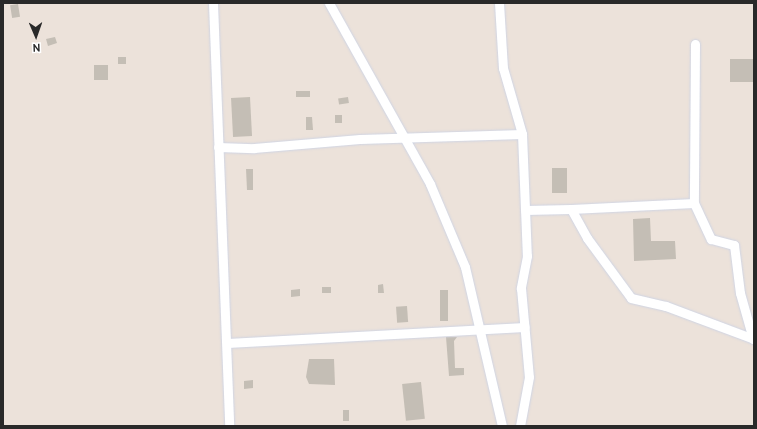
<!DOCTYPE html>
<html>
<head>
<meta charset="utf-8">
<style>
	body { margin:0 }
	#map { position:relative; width:757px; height:429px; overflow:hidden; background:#ece2da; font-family:Cabin,sans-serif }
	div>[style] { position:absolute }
	.building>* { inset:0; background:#c4beb5; transform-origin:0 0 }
	.roads { filter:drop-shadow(0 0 1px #cfd4e3) drop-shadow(0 0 1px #cfd4e3) }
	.minor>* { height:9px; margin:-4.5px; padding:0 4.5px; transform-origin:4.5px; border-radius:4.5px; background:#fff }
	span { translate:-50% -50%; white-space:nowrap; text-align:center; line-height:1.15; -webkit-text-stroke:3.5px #fff; paint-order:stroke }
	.frame { position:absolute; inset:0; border:4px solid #292929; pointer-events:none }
	.north { position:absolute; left:16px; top:16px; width:40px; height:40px; -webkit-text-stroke:3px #fff; paint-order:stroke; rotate:178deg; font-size:11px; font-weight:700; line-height:16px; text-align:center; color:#292929 }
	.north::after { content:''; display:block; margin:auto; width:14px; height:18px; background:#292929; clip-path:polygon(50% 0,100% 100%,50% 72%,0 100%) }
</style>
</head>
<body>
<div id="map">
	<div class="building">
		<div style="left:18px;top:4px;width:13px;height:8px;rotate:81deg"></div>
		<div style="clip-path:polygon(55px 37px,57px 43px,48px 46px,46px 39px)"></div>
		<div style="left:118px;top:57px;width:8px;height:7px"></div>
		<div style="left:754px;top:59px;width:23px;height:24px;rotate:90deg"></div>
		<div style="left:94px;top:65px;width:14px;height:15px"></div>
		<div style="left:310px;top:91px;width:6px;height:14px;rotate:90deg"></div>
		<div style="left:250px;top:97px;width:39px;height:19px;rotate:87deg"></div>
		<div style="left:348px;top:97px;width:6px;height:10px;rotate:81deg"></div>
		<div style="left:335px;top:115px;width:7px;height:8px"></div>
		<div style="clip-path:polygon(306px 117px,312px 117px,313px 130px,306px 130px)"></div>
		<div style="left:567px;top:168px;width:25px;height:15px;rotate:90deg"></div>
		<div style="clip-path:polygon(246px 169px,253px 169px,253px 190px,247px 190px)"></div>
		<div style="clip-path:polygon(650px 218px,651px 241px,675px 241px,676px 259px,634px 261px,633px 219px)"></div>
		<div style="clip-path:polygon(383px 284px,384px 293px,378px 293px,378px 285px)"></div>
		<div style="left:331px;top:287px;width:6px;height:9px;rotate:90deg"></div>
		<div style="clip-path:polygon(300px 289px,300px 296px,291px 297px,291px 290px)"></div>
		<div style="left:440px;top:290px;width:8px;height:31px"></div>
		<div style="left:407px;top:306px;width:16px;height:11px;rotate:86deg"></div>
		<div style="clip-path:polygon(446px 337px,457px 337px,454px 341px,455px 368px,464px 368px,464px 375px,449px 376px)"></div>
		<div style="clip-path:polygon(309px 359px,334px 359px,335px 385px,309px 384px,306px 377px)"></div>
		<div style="clip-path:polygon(253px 380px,253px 388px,244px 389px,244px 381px)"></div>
		<div style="left:421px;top:382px;width:37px;height:19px;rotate:84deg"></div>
		<div style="left:349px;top:410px;width:11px;height:6px;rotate:90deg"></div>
	</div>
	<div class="roads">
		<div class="minor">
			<div style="left:213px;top:3px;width:423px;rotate:87.8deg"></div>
			<div style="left:329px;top:3px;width:207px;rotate:60.8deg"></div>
			<div style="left:430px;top:184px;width:90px;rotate:67.1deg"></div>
			<div style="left:465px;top:267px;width:163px;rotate:76.9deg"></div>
			<div style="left:499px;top:3px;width:65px;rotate:86.5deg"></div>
			<div style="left:503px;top:68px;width:69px;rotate:73.9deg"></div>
			<div style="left:522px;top:134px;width:122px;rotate:87.7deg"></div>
			<div style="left:527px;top:256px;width:33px;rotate:101deg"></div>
			<div style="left:521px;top:288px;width:89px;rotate:84.9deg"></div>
			<div style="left:529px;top:377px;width:50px;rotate:100.4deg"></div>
			<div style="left:695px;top:44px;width:159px;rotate:90.4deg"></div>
			<div style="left:694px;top:203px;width:40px;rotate:65deg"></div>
			<div style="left:711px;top:239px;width:24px;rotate:15deg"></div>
			<div style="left:734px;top:245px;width:48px;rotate:82.9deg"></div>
			<div style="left:740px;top:293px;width:48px;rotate:74.2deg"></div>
			<div style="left:218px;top:147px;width:36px;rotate:2deg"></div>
			<div style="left:254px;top:148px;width:106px;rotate:-4.9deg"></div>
			<div style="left:360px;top:139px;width:162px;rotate:-1.8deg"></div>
			<div style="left:571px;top:209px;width:123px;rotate:-2.8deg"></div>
			<div style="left:525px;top:210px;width:46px;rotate:-1.2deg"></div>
			<div style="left:571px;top:209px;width:33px;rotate:61deg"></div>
			<div style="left:587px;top:238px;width:74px;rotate:53.7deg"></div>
			<div style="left:631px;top:298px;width:36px;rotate:13deg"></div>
			<div style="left:666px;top:306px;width:94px;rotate:20.6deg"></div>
			<div style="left:227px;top:343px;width:298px;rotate:-3.1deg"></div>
		</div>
	</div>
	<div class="frame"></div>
	<div class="north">N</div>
</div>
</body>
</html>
